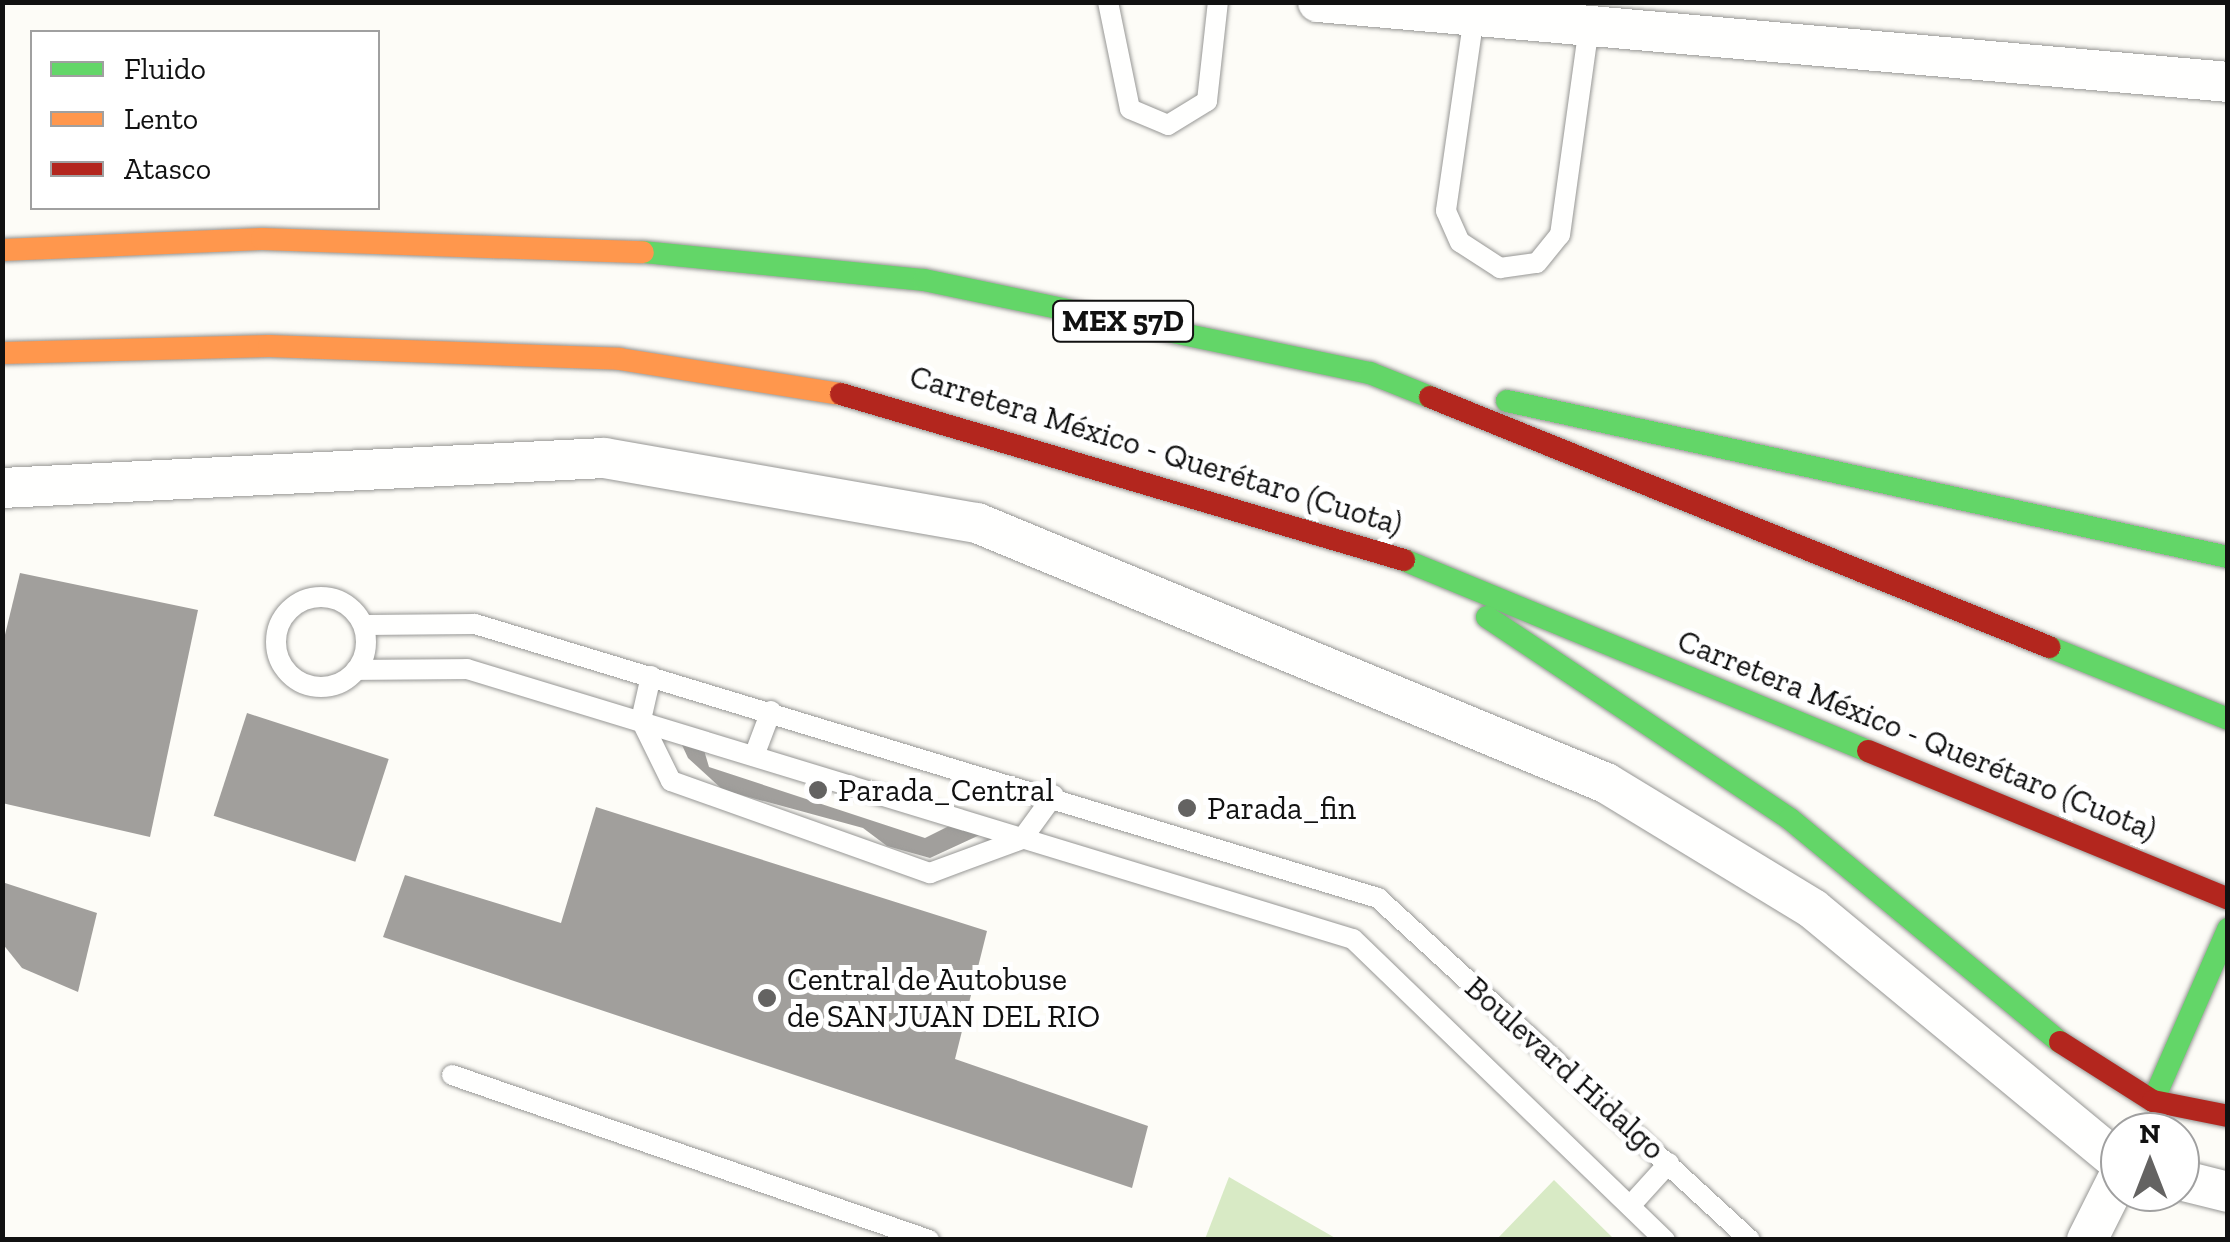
<!DOCTYPE html>
<html>
<head>
<meta charset="utf-8">
<style>
	body { margin:0 }
	#map { position:relative; width:2230px; height:1242px; overflow:hidden; background:#fdfcf7; font-family:"Zilla Slab",serif }
	div>[style] { position:absolute }
	.forest>* { inset:0; background:#d8eac5 }
	.building>* { inset:0; background:#a19f9c; transform-origin:0 0 }
	.roads { filter:drop-shadow(0 0 2px #979795) drop-shadow(0 0 2px #979795) }
	.lane>* { height:20px; margin:-10px; padding:0 10px; transform-origin:10px; border-radius:10px; background:#fffffe }
	.lane>.ring { margin:-10px; padding:0; box-sizing:content-box; background:none; border:20px solid #fffffe; border-radius:50% }
	.street>* { height:40px; margin:-20px; padding:0 20px; transform-origin:20px; border-radius:20px; background:#fffffe }
	.fast>* { height:22px; margin:-11px; padding:0 11px; transform-origin:11px; border-radius:11px; background:#63d668 }
	.slow>* { height:22px; margin:-11px; padding:0 11px; transform-origin:11px; border-radius:11px; background:#ff974d }
	.jam>* { height:22px; margin:-11px; padding:0 11px; transform-origin:11px; border-radius:11px; background:#b3261e }
	.dots>* { width:28px; height:28px; translate:-50% -50%; box-sizing:border-box; border:5px solid #fff; border-radius:50% }
	span { translate:-50% -50%; white-space:nowrap; text-align:center; line-height:1.15; -webkit-text-stroke:10px #fff; paint-order:stroke }
	.shield-label span { padding:2px 8px; background:#fff; border:2px solid; border-radius:8px; -webkit-text-stroke-width:0 }
	.shield-label { font-size:30px; color:#111; font-weight:700 }
	.street-label { font-size:32px; color:#111 }
	.poi-label { font-size:32px; color:#111 }
	.left { translate:0 -50%; text-align:left }
	.frame { position:absolute; inset:0; border:5px solid #111; pointer-events:none }
	.legend { position:absolute; left:30px; top:30px; width:350px; height:180px; box-sizing:border-box; background:#fff; border:2px solid #a0a0a0; margin:0; padding:12px 18px; list-style:none; font-size:30px; color:#111 }
	.legend li { display:flex; align-items:center; gap:20px; height:50px }
	.legend b { width:50px; border:2px solid #a0a0a0 }
	.north { position:absolute; left:2100px; top:1112px; width:100px; height:100px; box-sizing:border-box; background:#fff; border:2px solid #a0a0a0; border-radius:50%; rotate:0deg; font-size:28px; font-weight:700; line-height:40px; text-align:center; color:#111 }
	.north::after { content:''; display:block; margin:auto; width:35px; height:45px; background:#646362; clip-path:polygon(50% 0,100% 100%,50% 72%,0 100%) }
</style>
</head>
<body>
<div id="map">
	<div class="forest">
		<div style="clip-path:polygon(1229px 1177px,1337px 1239px,1205px 1239px)"></div>
		<div style="clip-path:polygon(1554px 1180px,1614px 1239px,1497px 1239px)"></div>
	</div>
	<div class="building">
		<div style="clip-path:polygon(20px 573px,198px 610px,150px 837px,2px 803px,2px 647px)"></div>
		<div style="left:247px;top:713px;width:149px;height:108px;rotate:18deg"></div>
		<div style="clip-path:polygon(676px 732px,701px 740px,709px 767px,925px 838px,959px 821px,984px 833px,930px 858px,887px 846px,863px 828px,723px 790px,688px 758px)"></div>
		<div style="clip-path:polygon(596px 807px,987px 931px,955px 1059px,1148px 1126px,1132px 1188px,383px 937px,405px 875px,561px 923px)"></div>
		<div style="clip-path:polygon(2px 882px,97px 913px,78px 992px,22px 968px,2px 943px)"></div>
	</div>
	<div class="roads">
		<div class="lane">
			<div style="left:1108px;top:2px;width:109px;rotate:78.4deg"></div>
			<div style="left:1130px;top:109px;width:41px;rotate:22.8deg"></div>
			<div style="left:1168px;top:125px;width:46px;rotate:-31.6deg"></div>
			<div style="left:1207px;top:101px;width:100px;rotate:-83.7deg"></div>
			<div style="left:1474px;top:16px;width:197px;rotate:98.2deg"></div>
			<div style="left:1446px;top:211px;width:34px;rotate:66deg"></div>
			<div style="left:1460px;top:242px;width:48px;rotate:33deg"></div>
			<div style="left:1500px;top:268px;width:37px;rotate:-8deg"></div>
			<div style="left:1537px;top:263px;width:36px;rotate:-51deg"></div>
			<div style="left:1560px;top:235px;width:211px;rotate:-82.1deg"></div>
			<div class="ring" style="left:276px;top:597px;width:70px;height:70px"></div>
			<div style="left:366px;top:625px;width:109px;rotate:-0.5deg"></div>
			<div style="left:475px;top:624px;width:944px;rotate:16.88deg"></div>
			<div style="left:1378px;top:898px;width:505px;rotate:42.59deg"></div>
			<div style="left:356px;top:670px;width:111px;rotate:-0.5deg"></div>
			<div style="left:467px;top:669px;width:926px;rotate:16.95deg"></div>
			<div style="left:1353px;top:939px;width:434px;rotate:44deg"></div>
			<div style="left:651px;top:676px;width:45px;rotate:102.8deg"></div>
			<div style="left:641px;top:720px;width:68px;rotate:63.8deg"></div>
			<div style="left:671px;top:781px;width:275px;rotate:19.6deg"></div>
			<div style="left:930px;top:873px;width:98px;rotate:-20.3deg"></div>
			<div style="left:1022px;top:839px;width:54px;rotate:-54deg"></div>
			<div style="left:754px;top:756px;width:48px;rotate:-69.3deg"></div>
			<div style="left:452px;top:1075px;width:505px;rotate:19.08deg"></div>
			<div style="left:1630px;top:1206px;width:58px;rotate:-47.8deg"></div>
		</div>
		<div class="street">
			<div style="left:1318px;top:2px;width:914px;rotate:5.02deg"></div>
			<div style="left:2px;top:488px;width:603px;rotate:-2.85deg"></div>
			<div style="left:604px;top:458px;width:379px;rotate:9.9deg"></div>
			<div style="left:977px;top:523px;width:681px;rotate:22.46deg"></div>
			<div style="left:1606px;top:783px;width:242px;rotate:31.3deg"></div>
			<div style="left:1813px;top:909px;width:398px;rotate:39.6deg"></div>
			<div style="left:2180px;top:1180px;width:49px;rotate:14deg"></div>
			<div style="left:2087px;top:1240px;width:74px;rotate:-63.4deg"></div>
		</div>
		<div class="fast">
			<div style="left:643px;top:252px;width:282px;rotate:5.7deg"></div>
			<div style="left:924px;top:280px;width:456px;rotate:11.8deg"></div>
			<div style="left:1370px;top:373px;width:65px;rotate:21.8deg"></div>
			<div style="left:1507px;top:401px;width:738px;rotate:12.21deg"></div>
			<div style="left:1404px;top:560px;width:502px;rotate:22.37deg"></div>
			<div style="left:1487px;top:617px;width:364px;rotate:33.7deg"></div>
			<div style="left:1790px;top:819px;width:350px;rotate:39.6deg"></div>
			<div style="left:2049px;top:647px;width:193px;rotate:21.9deg"></div>
			<div style="left:2153px;top:1101px;width:188px;rotate:-66.4deg"></div>
		</div>
		<div class="slow">
			<div style="left:2px;top:250px;width:260px;rotate:-2.4deg"></div>
			<div style="left:262px;top:239px;width:381px;rotate:2deg"></div>
			<div style="left:2px;top:353px;width:267px;rotate:-1.5deg"></div>
			<div style="left:269px;top:346px;width:351px;rotate:2.1deg"></div>
			<div style="left:620px;top:359px;width:224px;rotate:9deg"></div>
		</div>
		<div class="jam">
			<div style="left:841px;top:394px;width:587px;rotate:16.43deg"></div>
			<div style="left:1430px;top:397px;width:668px;rotate:21.99deg"></div>
			<div style="left:1868px;top:751px;width:389px;rotate:22.3deg"></div>
			<div style="left:2060px;top:1042px;width:110px;rotate:32.4deg"></div>
			<div style="left:2153px;top:1101px;width:76px;rotate:11.3deg"></div>
		</div>
	</div>
	<div class="dots">
		<div style="left:818px;top:790px;background:#646362"></div>
		<div style="left:1187px;top:808px;background:#646362"></div>
		<div style="left:767px;top:998px;background:#646362"></div>
	</div>
	<div class="shield-label">
		<span style="left:1123px;top:321px">MEX 57D</span>
	</div>
	<div class="street-label">
		<span style="left:1156px;top:450px;rotate:17deg">Carretera México - Querétaro (Cuota)</span>
		<span style="left:1917px;top:735px;rotate:22deg">Carretera México - Querétaro (Cuota)</span>
		<span style="left:1565px;top:1068px;rotate:42deg">Boulevard Hidalgo</span>
	</div>
	<div class="poi-label">
		<span class="left" style="left:838px;top:790px">Parada_Central</span>
		<span class="left" style="left:1207px;top:808px">Parada_fin</span>
		<span class="left" style="left:787px;top:998px">Central de Autobuse<br>de SAN JUAN DEL RIO</span>
	</div>
	<div class="frame"></div>
	<ul class="legend">
	<li><b style="height:12px;background:#63d668"></b>Fluido</li>
	<li><b style="height:12px;background:#ff974d"></b>Lento</li>
	<li><b style="height:12px;background:#b3261e"></b>Atasco</li>
	</ul>
	<div class="north">N</div>
</div>
</body>
</html>
